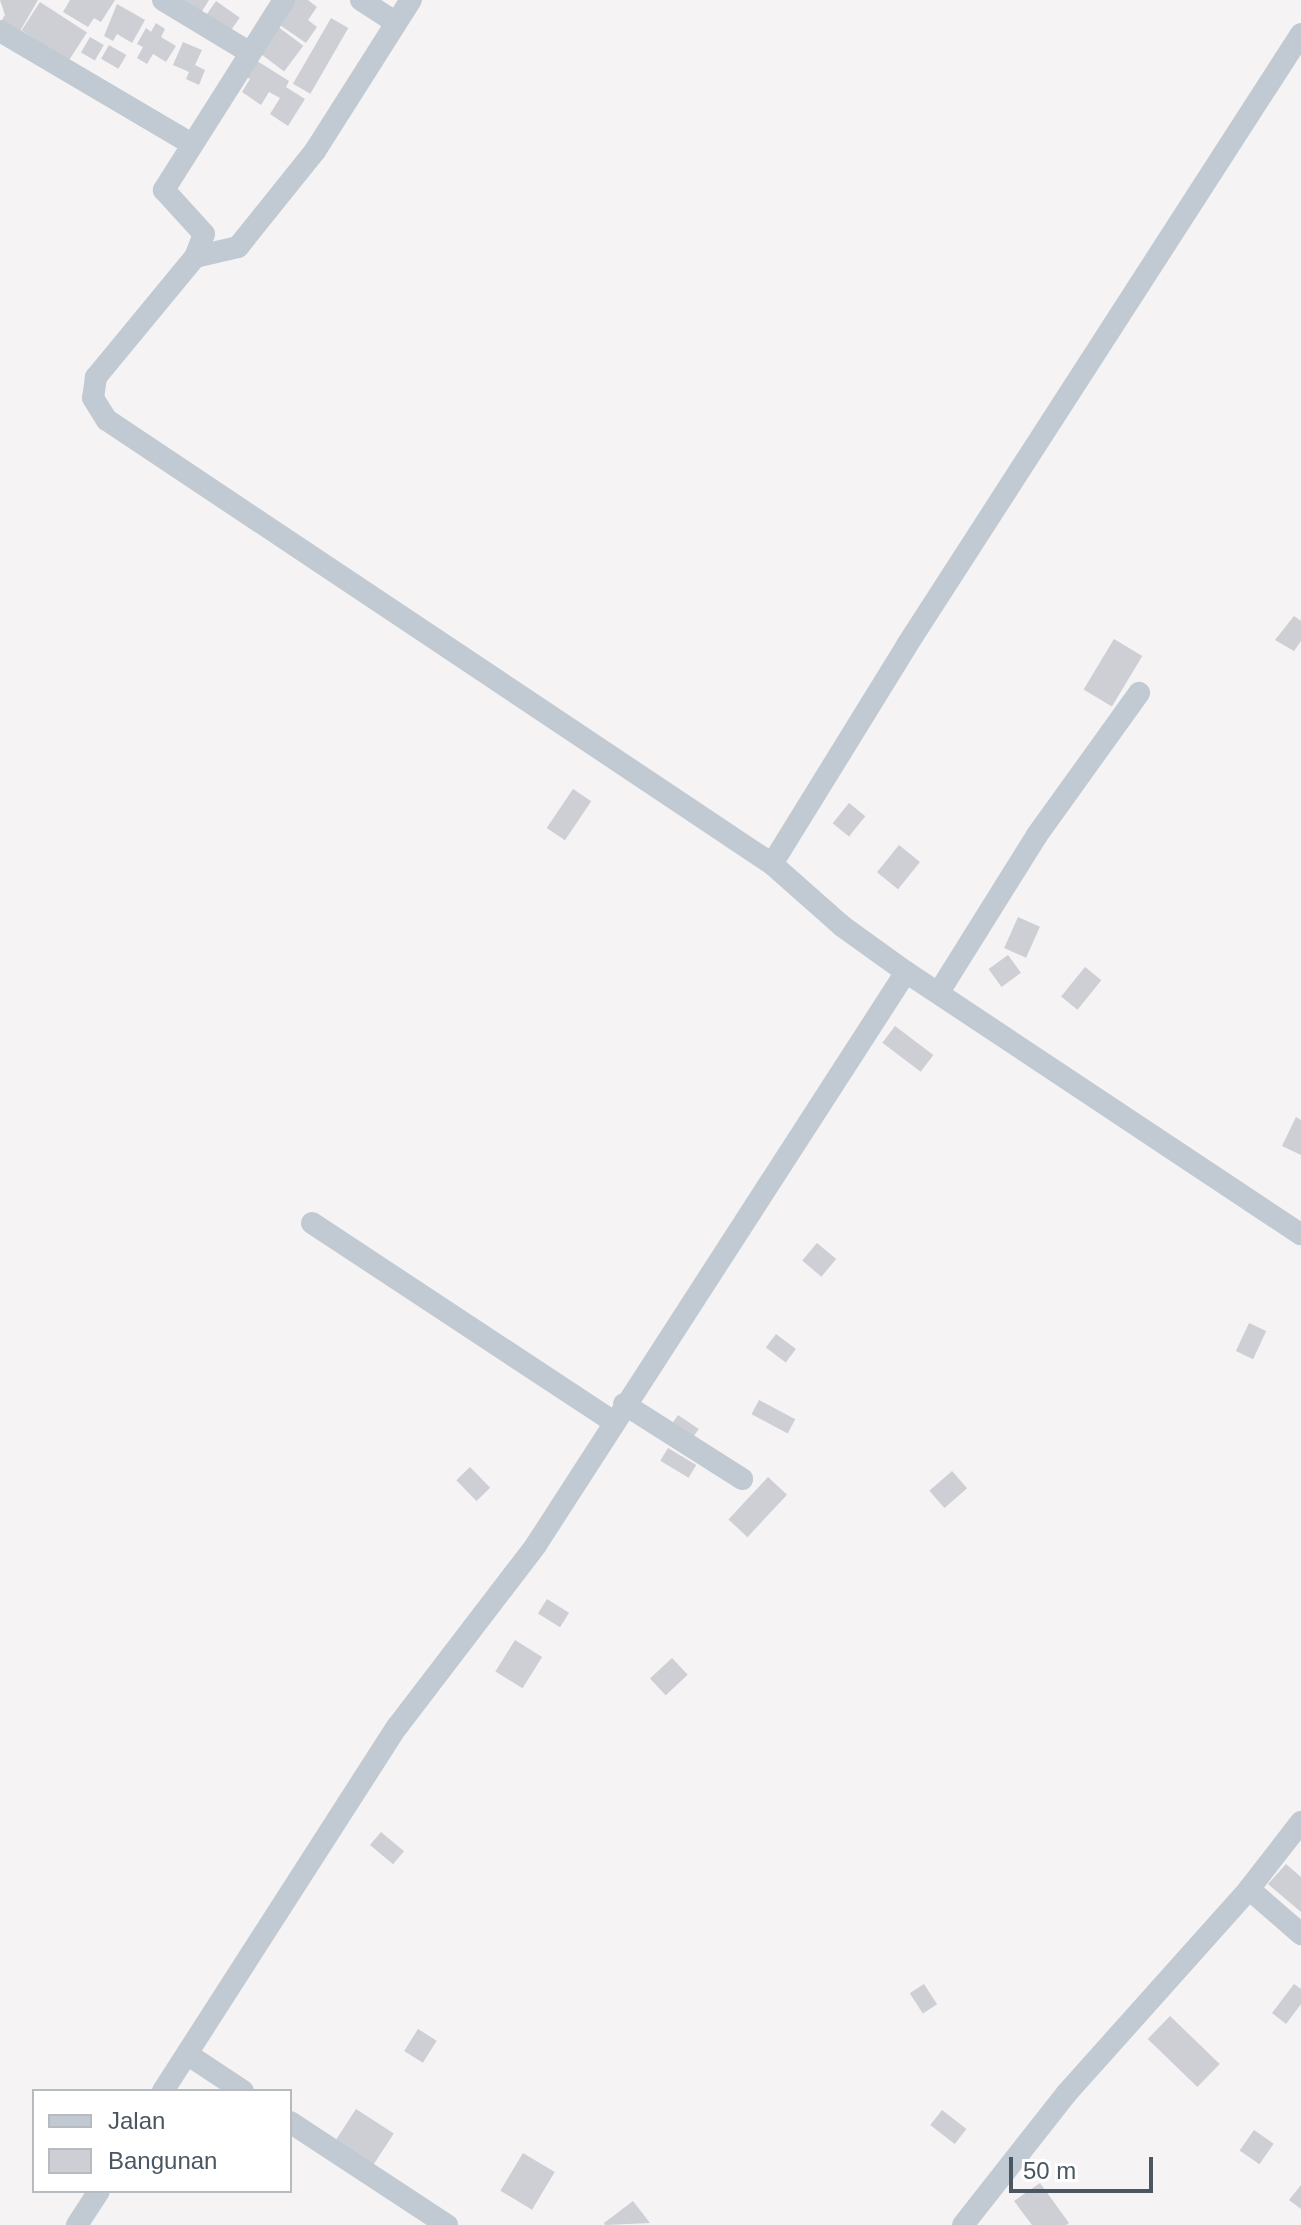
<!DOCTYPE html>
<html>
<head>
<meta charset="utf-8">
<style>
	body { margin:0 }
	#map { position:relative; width:1301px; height:2225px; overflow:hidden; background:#f5f3f3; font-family:Helvetica,sans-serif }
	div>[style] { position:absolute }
	.building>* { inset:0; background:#cdcfd5; transform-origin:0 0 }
	.minor>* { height:22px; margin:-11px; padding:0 11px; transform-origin:11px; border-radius:11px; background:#c1cad2 }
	span { translate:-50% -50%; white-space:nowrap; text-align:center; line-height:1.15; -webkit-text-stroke:6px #fff; paint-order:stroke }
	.legend { position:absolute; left:32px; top:2089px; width:260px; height:104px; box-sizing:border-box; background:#fff; border:2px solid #b7bbc0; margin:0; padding:10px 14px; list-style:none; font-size:24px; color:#4a5661 }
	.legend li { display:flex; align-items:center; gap:16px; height:40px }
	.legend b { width:40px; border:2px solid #b7bbc0 }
	.scale { position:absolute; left:1009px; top:2157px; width:144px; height:36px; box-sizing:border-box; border:4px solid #4a5661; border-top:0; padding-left:10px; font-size:24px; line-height:28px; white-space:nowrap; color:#4a5661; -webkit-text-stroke:6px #fff; paint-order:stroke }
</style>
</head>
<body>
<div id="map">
	<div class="building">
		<div style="clip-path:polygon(0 0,38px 0,16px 38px,0 23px,5px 15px)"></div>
		<div style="clip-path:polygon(70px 0,115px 0,101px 22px,94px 18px,88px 27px,63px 12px)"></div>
		<div style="clip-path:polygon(174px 0,209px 0,199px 16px)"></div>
		<div style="clip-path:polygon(289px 0,308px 0,317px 7px,308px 20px,317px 27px,306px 43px,274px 21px)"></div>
		<div style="left:216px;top:1px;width:29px;height:21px;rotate:35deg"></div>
		<div style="left:40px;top:2px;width:56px;height:34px;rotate:33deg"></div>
		<div style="clip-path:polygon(117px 4px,145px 20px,132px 43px,117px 34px,113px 41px,104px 36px)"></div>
		<div style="left:331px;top:18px;width:20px;height:76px;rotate:30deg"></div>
		<div style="clip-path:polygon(156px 23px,165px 29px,161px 37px,176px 46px,166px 62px,153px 54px,147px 64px,137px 58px,143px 47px,137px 44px,146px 28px,151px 32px)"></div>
		<div style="left:273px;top:23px;width:38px;height:32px;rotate:37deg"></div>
		<div style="left:90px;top:37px;width:16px;height:18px;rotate:30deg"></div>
		<div style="clip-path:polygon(183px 42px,202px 50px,195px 65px,205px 70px,199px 85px,186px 79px,189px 72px,173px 65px)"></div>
		<div style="left:109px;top:45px;width:20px;height:16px;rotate:30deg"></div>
		<div style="clip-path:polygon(251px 57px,289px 81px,286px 87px,305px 99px,288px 126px,270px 114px,280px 98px,269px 92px,261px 105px,242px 92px,250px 79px,241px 74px)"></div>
		<div style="clip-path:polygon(1294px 616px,1301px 621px,1301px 641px,1294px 651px,1275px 640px)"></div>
		<div style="left:1114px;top:639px;width:33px;height:59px;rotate:31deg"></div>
		<div style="left:573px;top:789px;width:22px;height:47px;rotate:34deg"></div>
		<div style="left:849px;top:803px;width:21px;height:26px;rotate:39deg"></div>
		<div style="left:899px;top:845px;width:27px;height:35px;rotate:39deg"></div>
		<div style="left:1018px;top:917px;width:24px;height:34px;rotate:24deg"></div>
		<div style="left:1008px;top:955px;width:22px;height:24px;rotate:54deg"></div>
		<div style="left:1085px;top:967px;width:21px;height:38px;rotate:39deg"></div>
		<div style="left:895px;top:1026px;width:48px;height:21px;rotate:37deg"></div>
		<div style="clip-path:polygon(1296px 1117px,1301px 1120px,1301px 1155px,1282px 1146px)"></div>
		<div style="left:817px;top:1243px;width:25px;height:23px;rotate:40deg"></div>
		<div style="left:1249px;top:1323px;width:19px;height:31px;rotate:25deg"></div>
		<div style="left:776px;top:1334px;width:25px;height:17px;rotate:37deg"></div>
		<div style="left:759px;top:1400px;width:41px;height:16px;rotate:28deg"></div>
		<div style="left:678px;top:1415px;width:25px;height:17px;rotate:34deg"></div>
		<div style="left:668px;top:1448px;width:33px;height:15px;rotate:31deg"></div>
		<div style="left:470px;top:1467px;width:29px;height:19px;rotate:46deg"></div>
		<div style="left:952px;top:1471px;width:23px;height:30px;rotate:49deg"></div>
		<div style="left:768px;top:1477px;width:26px;height:58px;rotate:43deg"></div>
		<div style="left:547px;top:1599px;width:26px;height:17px;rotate:32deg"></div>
		<div style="left:515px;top:1640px;width:32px;height:37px;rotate:32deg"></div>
		<div style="left:672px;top:1658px;width:23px;height:30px;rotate:47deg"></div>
		<div style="left:381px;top:1832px;width:30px;height:17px;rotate:40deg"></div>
		<div style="clip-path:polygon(1286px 1864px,1301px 1877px,1301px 1912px,1268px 1884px)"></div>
		<div style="left:924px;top:1984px;width:24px;height:17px;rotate:57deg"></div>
		<div style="clip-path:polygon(1294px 1984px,1301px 1989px,1301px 2004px,1286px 2024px,1272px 2013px)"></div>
		<div style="left:1170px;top:2016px;width:69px;height:32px;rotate:44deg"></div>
		<div style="left:418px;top:2029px;width:22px;height:26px;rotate:32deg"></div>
		<div style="left:356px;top:2109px;width:45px;height:37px;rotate:33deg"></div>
		<div style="left:942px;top:2110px;width:31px;height:19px;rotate:38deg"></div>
		<div style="left:1254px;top:2130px;width:24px;height:25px;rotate:35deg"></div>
		<div style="left:523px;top:2153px;width:37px;height:44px;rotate:31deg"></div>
		<div style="clip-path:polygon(1040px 2183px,1069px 2223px,1066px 2225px,1032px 2225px,1014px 2201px)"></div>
		<div style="clip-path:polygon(1301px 2185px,1301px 2209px,1289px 2200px)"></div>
		<div style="clip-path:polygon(633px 2201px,650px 2223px,605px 2225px,604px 2223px)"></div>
	</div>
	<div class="minor">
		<div style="left:163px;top:0;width:100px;rotate:31.2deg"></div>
		<div style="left:284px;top:0;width:225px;rotate:122.3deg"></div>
		<div style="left:164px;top:190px;width:59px;rotate:47.7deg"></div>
		<div style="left:204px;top:234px;width:25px;rotate:111deg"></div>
		<div style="left:195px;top:257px;width:156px;rotate:129.5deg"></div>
		<div style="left:96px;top:377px;width:21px;rotate:98deg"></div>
		<div style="left:93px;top:398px;width:26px;rotate:58deg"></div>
		<div style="left:107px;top:420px;width:800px;rotate:33.73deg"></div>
		<div style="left:772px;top:864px;width:94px;rotate:41.5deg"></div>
		<div style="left:842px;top:926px;width:79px;rotate:35.7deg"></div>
		<div style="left:906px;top:972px;width:474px;rotate:33.6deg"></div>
		<div style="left:361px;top:0;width:40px;rotate:32.9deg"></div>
		<div style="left:0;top:31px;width:223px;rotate:30.5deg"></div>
		<div style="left:195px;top:257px;width:44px;rotate:-13.1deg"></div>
		<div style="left:238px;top:247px;width:123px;rotate:-51.3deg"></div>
		<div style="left:315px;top:151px;width:179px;rotate:-57.6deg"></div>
		<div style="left:772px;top:864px;width:257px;rotate:-58.3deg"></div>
		<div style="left:907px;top:645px;width:727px;rotate:-57.18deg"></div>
		<div style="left:939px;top:992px;width:185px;rotate:-58deg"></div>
		<div style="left:1037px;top:835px;width:175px;rotate:-54.3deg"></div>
		<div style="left:312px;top:1223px;width:359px;rotate:33.4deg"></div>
		<div style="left:624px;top:1404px;width:140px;rotate:32.4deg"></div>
		<div style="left:1249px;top:1889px;width:69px;rotate:40.9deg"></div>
		<div style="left:187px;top:2054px;width:67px;rotate:33.5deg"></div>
		<div style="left:163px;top:2091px;width:433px;rotate:-57.3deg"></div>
		<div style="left:397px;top:1727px;width:229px;rotate:-52.6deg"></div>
		<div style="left:536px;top:1545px;width:682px;rotate:-57.15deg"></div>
		<div style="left:290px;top:2122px;width:188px;rotate:33.3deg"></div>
		<div style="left:77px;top:2225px;width:40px;rotate:-57.1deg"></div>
		<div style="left:963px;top:2225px;width:167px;rotate:-51.8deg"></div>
		<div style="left:1066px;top:2094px;width:275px;rotate:-48.2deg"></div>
		<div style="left:1249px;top:1889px;width:85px;rotate:-52.2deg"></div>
	</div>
	<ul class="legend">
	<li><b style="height:10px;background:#c1cad2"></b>Jalan</li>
	<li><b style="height:22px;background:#cdcfd5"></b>Bangunan</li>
	</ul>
	<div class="scale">50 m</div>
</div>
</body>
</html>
